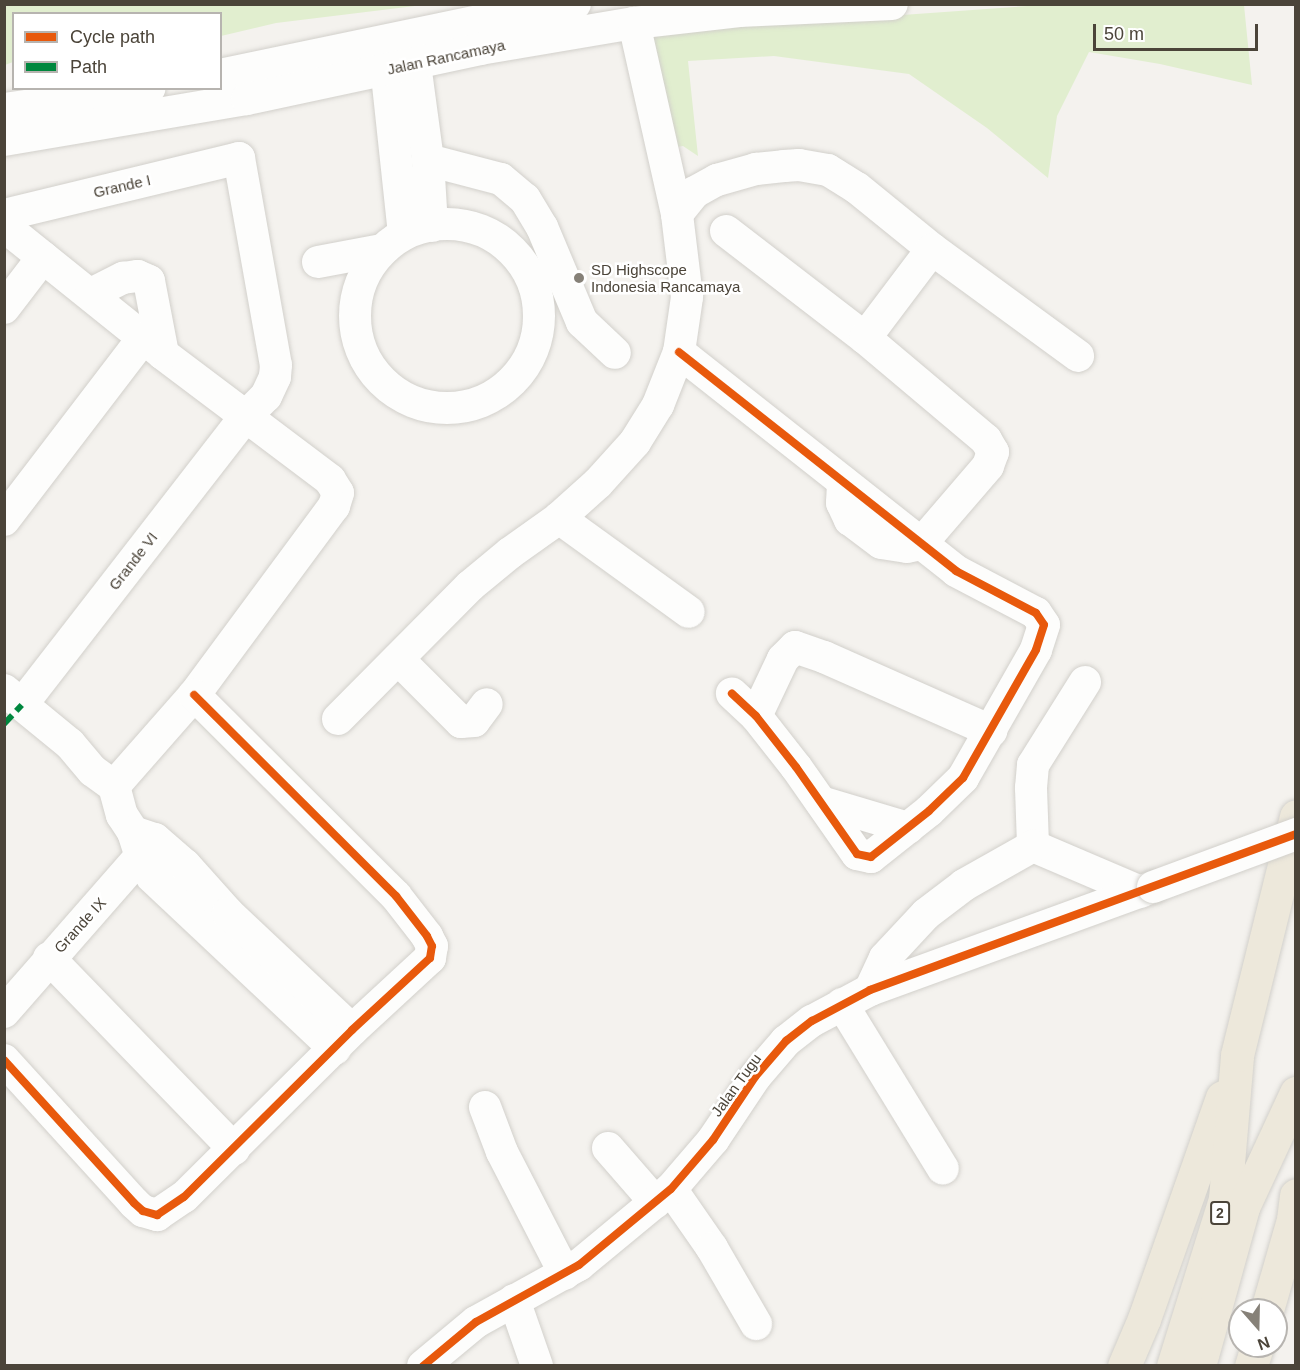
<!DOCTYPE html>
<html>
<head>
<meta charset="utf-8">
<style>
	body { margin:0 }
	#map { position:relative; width:1300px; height:1370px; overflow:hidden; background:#f4f2ee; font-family:Arial,sans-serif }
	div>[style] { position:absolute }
	.green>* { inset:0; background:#e1eecf }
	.roads { filter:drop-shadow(0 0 2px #d2d0cb) drop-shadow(0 0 2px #d2d0cb) }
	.minor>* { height:32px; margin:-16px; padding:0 16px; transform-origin:16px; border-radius:16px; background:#fdfdfc }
	.minor>.ring { margin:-16px; padding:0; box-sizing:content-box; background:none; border:32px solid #fdfdfc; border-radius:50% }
	.highway>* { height:33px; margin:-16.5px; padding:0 16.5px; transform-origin:16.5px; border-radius:16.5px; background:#ede8db }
	.bridges { filter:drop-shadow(0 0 2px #d2d0cb) drop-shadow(0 0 2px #d2d0cb) }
	.minor-bridge>* { height:32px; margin:-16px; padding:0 16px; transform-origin:16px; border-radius:16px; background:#fdfdfc }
	.quiet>* { height:6px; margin-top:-3px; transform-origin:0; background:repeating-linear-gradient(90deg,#00873e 0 12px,transparent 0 18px) }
	.cycleway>* { height:8px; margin:-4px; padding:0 4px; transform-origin:4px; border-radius:4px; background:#e8590c }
	.dots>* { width:16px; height:16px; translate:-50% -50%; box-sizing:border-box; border:3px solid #fff; border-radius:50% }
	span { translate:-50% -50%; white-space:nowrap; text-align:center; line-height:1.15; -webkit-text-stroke:5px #fff; paint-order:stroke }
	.shield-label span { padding:2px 4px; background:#fff; border:2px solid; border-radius:4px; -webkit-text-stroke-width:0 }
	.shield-label { font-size:14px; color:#4b4439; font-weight:700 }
	.street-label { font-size:15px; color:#4b4439 }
	.poi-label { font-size:15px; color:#4b4439 }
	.left { translate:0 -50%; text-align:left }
	.frame { position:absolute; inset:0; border:6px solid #4b4439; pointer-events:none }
	.legend { position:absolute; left:12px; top:12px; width:210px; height:78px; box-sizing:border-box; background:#fff; border:2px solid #b7b4b0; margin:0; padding:8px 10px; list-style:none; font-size:18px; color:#4b4439 }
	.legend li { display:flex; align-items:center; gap:12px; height:30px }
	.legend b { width:30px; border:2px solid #b7b4b0 }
	.north { position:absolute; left:1228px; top:1298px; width:60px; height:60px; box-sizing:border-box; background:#fff; border:2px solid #b7b4b0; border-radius:50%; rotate:160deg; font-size:16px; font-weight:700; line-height:24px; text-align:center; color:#4b4439 }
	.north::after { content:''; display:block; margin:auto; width:21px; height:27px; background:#868178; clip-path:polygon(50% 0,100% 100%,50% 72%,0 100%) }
	.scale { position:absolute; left:1093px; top:24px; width:165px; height:27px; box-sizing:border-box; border:3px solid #4b4439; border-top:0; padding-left:8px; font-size:18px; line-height:21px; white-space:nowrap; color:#4b4439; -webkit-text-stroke:4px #fff; paint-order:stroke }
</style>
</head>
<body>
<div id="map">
	<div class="green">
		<div style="clip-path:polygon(5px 4px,423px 4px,423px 5px,276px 23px,221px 36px,220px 14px,14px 14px,13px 62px,5px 65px)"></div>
		<div style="clip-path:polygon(1042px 5px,1244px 5px,1252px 85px,1160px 64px,1089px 52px,1057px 116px,1048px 178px,987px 128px,909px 74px,774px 56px,688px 61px,698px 156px,683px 146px,669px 148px,649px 33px)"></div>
	</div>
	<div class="roads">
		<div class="minor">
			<div style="left:412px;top:42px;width:119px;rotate:82.3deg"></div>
			<div style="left:428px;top:160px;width:66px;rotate:86.5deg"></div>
			<div style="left:384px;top:47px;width:188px;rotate:83.9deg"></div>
			<div style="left:220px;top:75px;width:283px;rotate:-11.8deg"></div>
			<div style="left:497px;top:17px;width:79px;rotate:-9.5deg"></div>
			<div style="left:4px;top:109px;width:147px;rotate:-8.2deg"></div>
			<div style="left:4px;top:140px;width:246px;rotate:-9.6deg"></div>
			<div style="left:247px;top:99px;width:238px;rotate:-12.1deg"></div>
			<div style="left:480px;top:49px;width:156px;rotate:-9.6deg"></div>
			<div style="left:634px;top:23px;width:106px;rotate:-6.5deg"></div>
			<div style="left:739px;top:11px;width:153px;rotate:-2.6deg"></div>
			<div style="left:428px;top:160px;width:75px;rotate:14.6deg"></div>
			<div style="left:501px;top:179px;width:31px;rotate:40deg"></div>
			<div style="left:525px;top:199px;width:33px;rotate:59deg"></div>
			<div style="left:542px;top:227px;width:103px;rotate:67.2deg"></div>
			<div style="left:582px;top:322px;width:45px;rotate:43.2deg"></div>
			<div style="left:677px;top:214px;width:28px;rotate:-51deg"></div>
			<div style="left:695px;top:192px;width:25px;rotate:-29deg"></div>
			<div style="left:717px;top:180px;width:41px;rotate:-15.8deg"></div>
			<div style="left:756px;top:169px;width:28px;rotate:-6deg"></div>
			<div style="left:784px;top:166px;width:15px;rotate:-4deg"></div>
			<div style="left:799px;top:165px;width:29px;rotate:10deg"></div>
			<div style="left:828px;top:170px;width:34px;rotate:32deg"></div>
			<div style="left:857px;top:188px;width:97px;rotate:39.1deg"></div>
			<div style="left:932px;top:249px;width:181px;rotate:36.2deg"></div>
			<div style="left:4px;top:215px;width:242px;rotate:-13.6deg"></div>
			<div style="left:239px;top:158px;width:210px;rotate:79.9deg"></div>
			<div style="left:276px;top:365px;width:12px;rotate:95deg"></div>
			<div style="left:275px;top:377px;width:21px;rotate:115deg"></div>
			<div style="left:266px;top:396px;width:30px;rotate:135deg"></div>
			<div style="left:245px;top:417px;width:364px;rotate:127.8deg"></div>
			<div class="ring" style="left:355px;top:224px;width:152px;height:152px"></div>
			<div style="left:4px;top:226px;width:204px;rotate:38.8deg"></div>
			<div style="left:163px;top:354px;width:209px;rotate:37deg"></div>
			<div style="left:330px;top:480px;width:15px;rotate:58deg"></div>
			<div style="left:338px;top:493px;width:14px;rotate:107deg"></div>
			<div style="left:334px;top:506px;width:235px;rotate:126.5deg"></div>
			<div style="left:194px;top:695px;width:121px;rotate:131.3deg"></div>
			<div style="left:726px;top:231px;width:175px;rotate:37.6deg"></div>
			<div style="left:865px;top:338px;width:158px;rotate:40.1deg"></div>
			<div style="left:986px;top:440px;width:14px;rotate:60deg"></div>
			<div style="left:993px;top:452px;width:15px;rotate:110deg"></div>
			<div style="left:988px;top:466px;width:103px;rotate:130.7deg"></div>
			<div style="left:921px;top:544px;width:14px;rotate:168deg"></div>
			<div style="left:907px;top:547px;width:26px;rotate:-171deg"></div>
			<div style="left:881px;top:543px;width:39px;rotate:-143deg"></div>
			<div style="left:850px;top:520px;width:19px;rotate:-115deg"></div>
			<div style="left:842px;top:503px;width:21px;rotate:-87deg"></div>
			<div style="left:318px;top:262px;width:65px;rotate:-10.6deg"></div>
			<div style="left:91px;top:294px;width:36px;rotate:-27deg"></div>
			<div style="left:123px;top:278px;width:15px;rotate:-8deg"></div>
			<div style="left:138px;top:276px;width:12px;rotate:24deg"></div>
			<div style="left:149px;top:281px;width:74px;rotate:79.1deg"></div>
			<div style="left:4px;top:308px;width:64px;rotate:-52.6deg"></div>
			<div style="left:865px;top:338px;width:111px;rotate:-53deg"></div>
			<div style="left:679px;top:352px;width:353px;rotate:38.3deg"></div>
			<div style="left:956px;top:571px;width:90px;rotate:27.7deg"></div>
			<div style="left:1036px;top:613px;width:14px;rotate:56deg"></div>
			<div style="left:1044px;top:625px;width:26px;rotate:108deg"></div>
			<div style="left:1036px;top:650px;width:147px;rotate:119.7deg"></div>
			<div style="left:963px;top:778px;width:47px;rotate:135.9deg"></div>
			<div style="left:929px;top:811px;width:74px;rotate:141.6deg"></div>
			<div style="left:871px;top:857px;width:14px;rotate:-168deg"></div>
			<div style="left:857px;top:854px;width:106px;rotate:-125deg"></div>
			<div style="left:796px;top:767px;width:65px;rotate:-128.1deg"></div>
			<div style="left:756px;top:716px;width:33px;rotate:-137deg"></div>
			<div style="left:559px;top:518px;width:160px;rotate:35.9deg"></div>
			<div style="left:4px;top:520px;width:229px;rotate:-52.6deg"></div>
			<div style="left:398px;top:659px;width:89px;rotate:45deg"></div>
			<div style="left:461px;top:722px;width:13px;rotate:-4deg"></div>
			<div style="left:474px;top:721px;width:21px;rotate:-53deg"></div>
			<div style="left:1085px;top:682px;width:98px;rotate:122.1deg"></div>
			<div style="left:1033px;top:765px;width:23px;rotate:95deg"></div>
			<div style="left:1031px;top:788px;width:58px;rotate:88deg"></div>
			<div style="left:1033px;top:846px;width:117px;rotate:23.1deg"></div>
			<div style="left:4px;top:690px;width:85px;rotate:39.3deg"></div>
			<div style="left:70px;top:744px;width:35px;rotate:50deg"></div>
			<div style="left:93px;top:771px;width:26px;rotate:36deg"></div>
			<div style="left:114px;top:786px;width:30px;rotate:75deg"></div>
			<div style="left:122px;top:815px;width:20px;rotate:57deg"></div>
			<div style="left:133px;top:832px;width:32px;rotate:72deg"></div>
			<div style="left:143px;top:862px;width:17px;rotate:59deg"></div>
			<div style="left:152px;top:877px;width:251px;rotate:43.2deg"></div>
			<div style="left:756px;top:716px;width:63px;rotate:-64.7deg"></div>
			<div style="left:783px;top:659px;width:17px;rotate:-45deg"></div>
			<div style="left:795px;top:647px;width:31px;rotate:19deg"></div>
			<div style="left:824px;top:657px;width:183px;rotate:23.9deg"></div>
			<div style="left:338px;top:719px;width:187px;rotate:-45.2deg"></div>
			<div style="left:470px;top:586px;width:52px;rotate:-39.5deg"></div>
			<div style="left:510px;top:553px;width:60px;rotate:-35.5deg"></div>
			<div style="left:559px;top:518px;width:52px;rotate:-41.9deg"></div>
			<div style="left:598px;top:483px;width:55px;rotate:-47.9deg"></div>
			<div style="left:635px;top:442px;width:44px;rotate:-58.1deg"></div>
			<div style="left:658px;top:405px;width:57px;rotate:-68.4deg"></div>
			<div style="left:679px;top:352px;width:56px;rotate:-81.7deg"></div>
			<div style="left:687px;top:297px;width:84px;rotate:-96.9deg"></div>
			<div style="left:677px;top:214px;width:196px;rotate:-102.7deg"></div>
			<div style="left:821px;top:802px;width:91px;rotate:16.6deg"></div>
			<div style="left:133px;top:832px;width:23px;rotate:18deg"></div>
			<div style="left:155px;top:839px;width:40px;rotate:41deg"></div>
			<div style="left:185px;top:865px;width:64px;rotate:48.1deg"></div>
			<div style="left:228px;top:913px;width:170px;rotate:43.3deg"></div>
			<div style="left:49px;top:958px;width:266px;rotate:45.9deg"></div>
			<div style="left:870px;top:990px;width:35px;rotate:-65deg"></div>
			<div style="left:885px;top:958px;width:60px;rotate:-47deg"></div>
			<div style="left:926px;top:914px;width:48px;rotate:-37.3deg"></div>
			<div style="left:964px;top:885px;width:79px;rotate:-29.5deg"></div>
			<div style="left:842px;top:1004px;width:193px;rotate:58.5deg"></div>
			<div style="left:4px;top:1012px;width:225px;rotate:-48.8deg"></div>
			<div style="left:4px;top:1060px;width:193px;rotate:47.7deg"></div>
			<div style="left:134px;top:1203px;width:12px;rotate:42deg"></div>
			<div style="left:143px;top:1211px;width:15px;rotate:16deg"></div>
			<div style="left:157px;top:1215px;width:32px;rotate:-34deg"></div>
			<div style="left:184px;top:1197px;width:237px;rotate:-44.8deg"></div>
			<div style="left:352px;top:1030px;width:106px;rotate:-42.7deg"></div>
			<div style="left:430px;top:958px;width:12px;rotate:-81deg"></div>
			<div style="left:432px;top:946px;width:11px;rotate:-117deg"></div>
			<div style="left:427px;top:936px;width:51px;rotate:-127.8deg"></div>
			<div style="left:396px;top:896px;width:285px;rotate:-135.1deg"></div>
			<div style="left:485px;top:1107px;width:48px;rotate:69.3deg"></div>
			<div style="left:502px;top:1152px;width:137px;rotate:62.7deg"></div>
			<div style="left:608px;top:1148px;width:72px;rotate:49deg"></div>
			<div style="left:671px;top:1189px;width:72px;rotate:55.2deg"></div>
			<div style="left:712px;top:1248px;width:88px;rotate:59.9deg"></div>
			<div style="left:514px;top:1300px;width:70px;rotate:70.8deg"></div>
			<div style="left:423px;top:1366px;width:69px;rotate:-39.7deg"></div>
			<div style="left:476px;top:1322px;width:118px;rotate:-29deg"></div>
			<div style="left:579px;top:1265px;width:119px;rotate:-39.6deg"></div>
			<div style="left:671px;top:1189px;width:65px;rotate:-49.4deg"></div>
			<div style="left:713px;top:1140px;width:76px;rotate:-56.3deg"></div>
			<div style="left:755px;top:1077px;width:48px;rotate:-49.3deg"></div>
			<div style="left:786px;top:1041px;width:33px;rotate:-38deg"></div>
			<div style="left:812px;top:1021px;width:66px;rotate:-28.1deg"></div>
			<div style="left:870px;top:990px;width:301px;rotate:-20deg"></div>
		</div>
		<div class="highway">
			<div style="left:1267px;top:1310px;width:94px;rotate:-73.9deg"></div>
			<div style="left:1293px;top:1220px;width:25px;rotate:-83deg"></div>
			<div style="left:1124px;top:1366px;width:51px;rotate:-66.9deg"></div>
			<div style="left:1144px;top:1319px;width:235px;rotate:-70.6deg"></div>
			<div style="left:1173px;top:1366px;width:175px;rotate:-72.7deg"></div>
			<div style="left:1225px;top:1199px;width:144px;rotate:-85.2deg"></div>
			<div style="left:1237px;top:1055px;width:246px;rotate:-76.1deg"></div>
			<div style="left:1199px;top:1366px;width:165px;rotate:-74.5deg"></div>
			<div style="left:1243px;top:1207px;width:126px;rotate:-65.1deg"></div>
			<div style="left:1251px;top:1366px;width:21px;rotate:-73deg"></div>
		</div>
	</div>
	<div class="bridges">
		<div class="minor-bridge">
			<div style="left:1153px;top:887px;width:153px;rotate:-20.3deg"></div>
		</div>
	</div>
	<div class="quiet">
		<div style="left:4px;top:724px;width:26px;rotate:-47deg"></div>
	</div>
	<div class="cycleway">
		<div style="left:679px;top:352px;width:353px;rotate:38.3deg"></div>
		<div style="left:956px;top:571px;width:90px;rotate:27.7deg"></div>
		<div style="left:1036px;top:613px;width:14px;rotate:56deg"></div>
		<div style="left:1044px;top:625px;width:26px;rotate:108deg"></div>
		<div style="left:1036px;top:650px;width:147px;rotate:119.7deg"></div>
		<div style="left:963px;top:778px;width:47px;rotate:135.9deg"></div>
		<div style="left:929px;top:811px;width:74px;rotate:141.6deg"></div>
		<div style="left:871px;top:857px;width:14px;rotate:-168deg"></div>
		<div style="left:857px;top:854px;width:106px;rotate:-125deg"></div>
		<div style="left:796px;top:767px;width:65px;rotate:-128.1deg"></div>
		<div style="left:756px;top:716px;width:33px;rotate:-137deg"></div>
		<div style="left:4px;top:1060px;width:193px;rotate:47.7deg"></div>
		<div style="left:134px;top:1203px;width:12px;rotate:42deg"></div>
		<div style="left:143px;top:1211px;width:15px;rotate:16deg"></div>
		<div style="left:157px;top:1215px;width:32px;rotate:-34deg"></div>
		<div style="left:184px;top:1197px;width:237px;rotate:-44.8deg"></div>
		<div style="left:352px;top:1030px;width:106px;rotate:-42.7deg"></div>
		<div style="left:430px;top:958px;width:12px;rotate:-81deg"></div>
		<div style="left:432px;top:946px;width:11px;rotate:-117deg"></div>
		<div style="left:427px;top:936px;width:51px;rotate:-127.8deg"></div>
		<div style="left:396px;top:896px;width:285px;rotate:-135.1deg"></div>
		<div style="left:423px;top:1366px;width:69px;rotate:-39.7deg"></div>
		<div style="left:476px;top:1322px;width:118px;rotate:-29deg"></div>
		<div style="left:579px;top:1265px;width:119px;rotate:-39.6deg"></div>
		<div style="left:671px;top:1189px;width:65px;rotate:-49.4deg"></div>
		<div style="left:713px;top:1140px;width:76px;rotate:-56.3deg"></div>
		<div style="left:755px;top:1077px;width:48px;rotate:-49.3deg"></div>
		<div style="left:786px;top:1041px;width:33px;rotate:-38deg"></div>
		<div style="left:812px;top:1021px;width:66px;rotate:-28.1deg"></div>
		<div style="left:870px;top:990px;width:454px;rotate:-20.1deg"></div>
	</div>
	<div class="dots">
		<div style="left:579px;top:278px;background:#868178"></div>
	</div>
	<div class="shield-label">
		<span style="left:1220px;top:1213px">2</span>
	</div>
	<div class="street-label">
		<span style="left:446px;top:57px;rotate:-12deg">Jalan Rancamaya</span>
		<span style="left:122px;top:186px;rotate:-13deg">Grande I</span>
		<span style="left:133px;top:561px;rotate:-52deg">Grande VI</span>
		<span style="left:80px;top:925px;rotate:-48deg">Grande IX</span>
		<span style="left:736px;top:1085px;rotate:-54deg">Jalan Tugu</span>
	</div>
	<div class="poi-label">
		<span class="left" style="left:591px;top:278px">SD Highscope<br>Indonesia Rancamaya</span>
	</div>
	<div class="frame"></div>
	<ul class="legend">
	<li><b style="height:8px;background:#e8590c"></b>Cycle path</li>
	<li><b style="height:8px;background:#00873e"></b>Path</li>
	</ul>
	<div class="north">N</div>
	<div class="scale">50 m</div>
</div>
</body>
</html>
